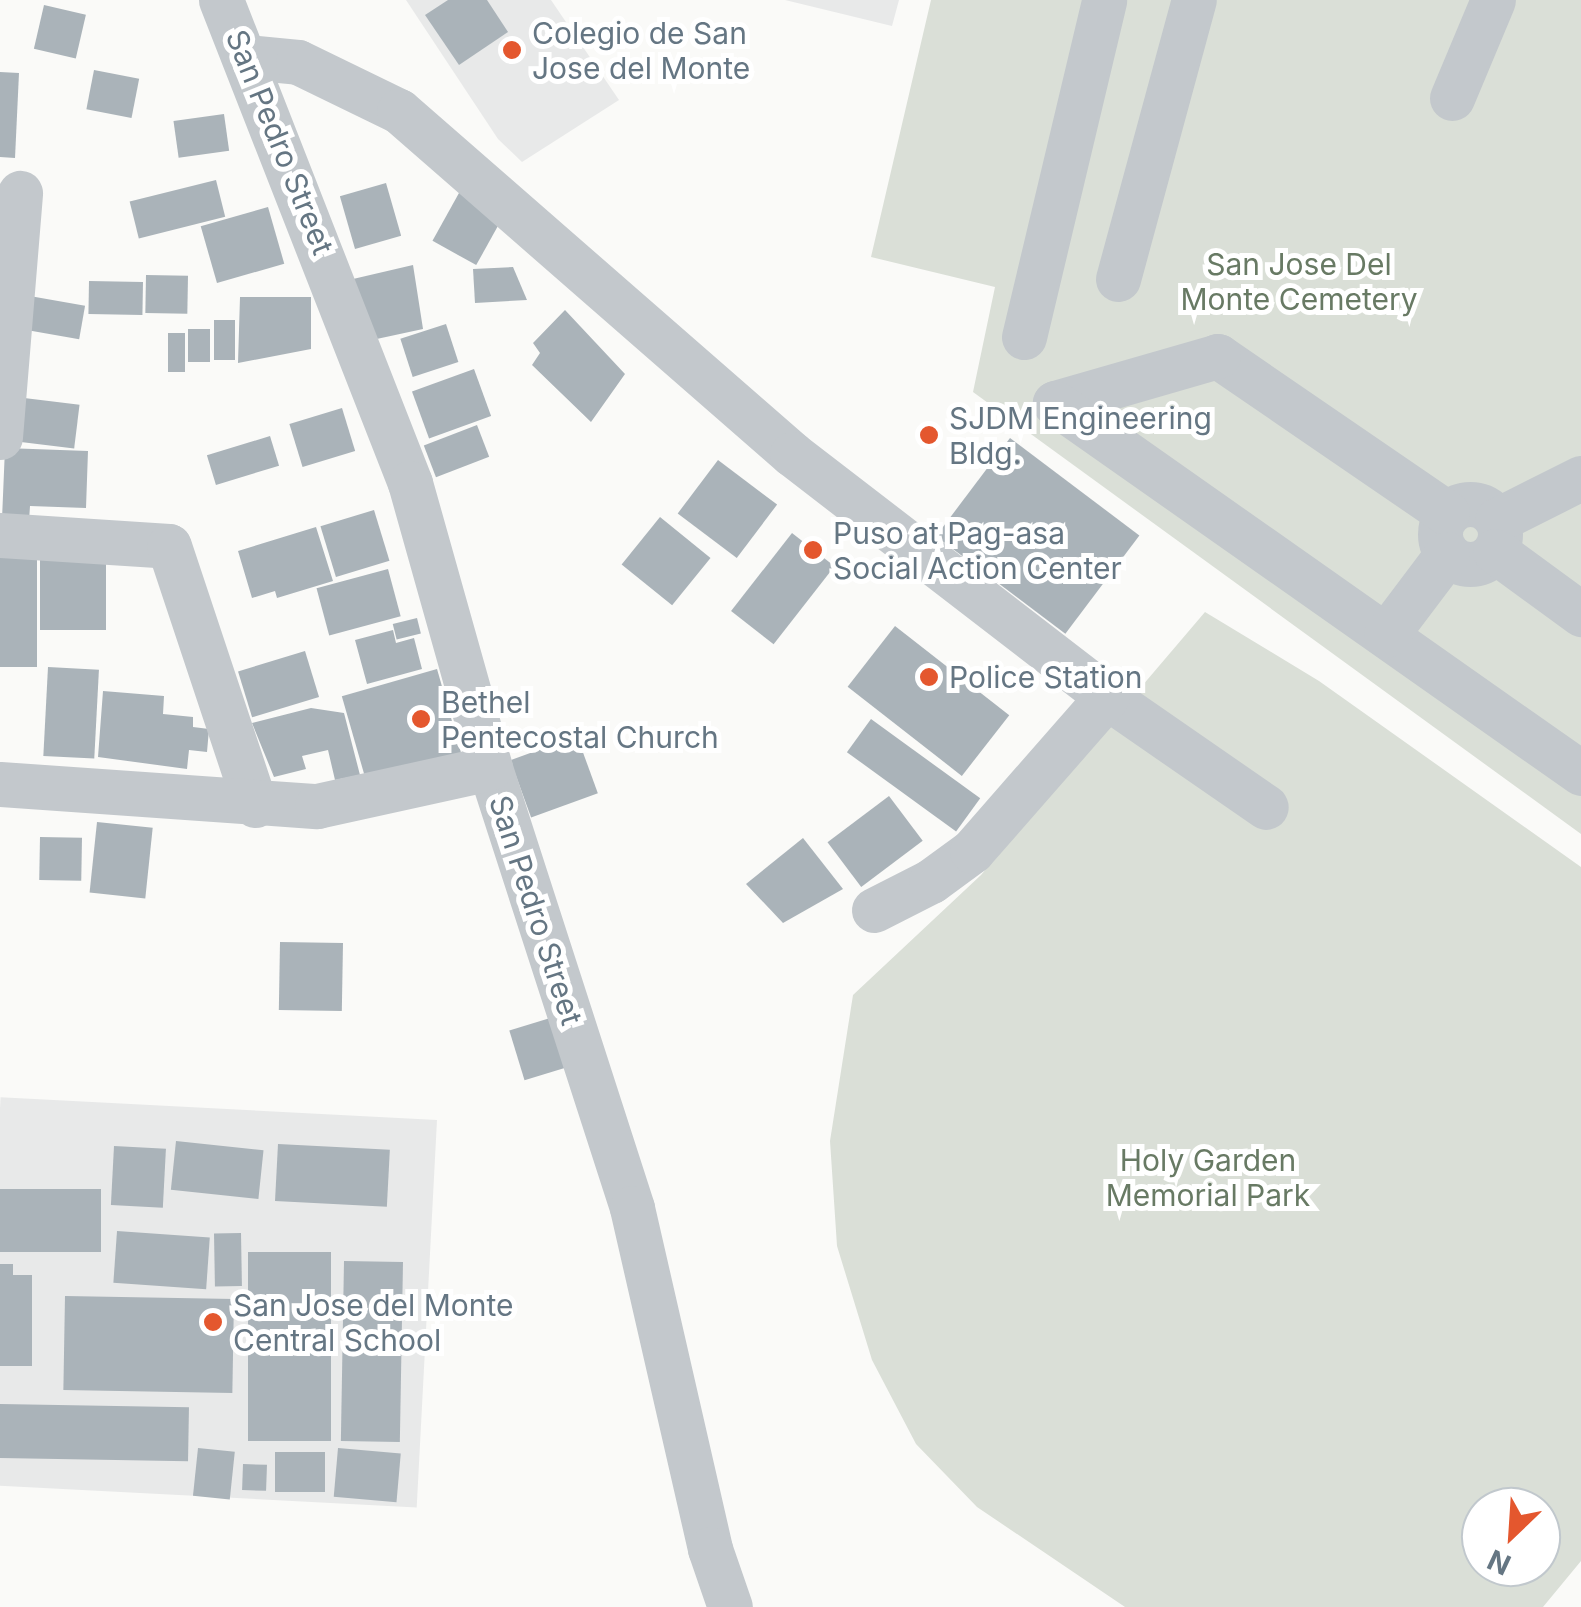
<!DOCTYPE html>
<html>
<head>
<meta charset="utf-8">
<style>
	body { margin:0 }
	#map { position:relative; width:1581px; height:1607px; overflow:hidden; background:#fafaf8; font-family:Inter,sans-serif }
	div>[style] { position:absolute }
	.built>* { inset:0; background:#e8e9e9; transform-origin:0 0 }
	.green>* { inset:0; background:#dadfd7 }
	.building>* { inset:0; background:#aab3b9; transform-origin:0 0 }
	.minor>* { height:45px; margin:-22.5px; padding:0 22.5px; transform-origin:22.5px; border-radius:22.5px; background:#c3c8cc }
	.minor>.ring { margin:-22.5px; padding:0; box-sizing:content-box; background:none; border:45px solid #c3c8cc; border-radius:50% }
	.dots>* { width:28px; height:28px; translate:-50% -50%; box-sizing:border-box; border:5px solid #fff; border-radius:50% }
	span { translate:-50% -50%; white-space:nowrap; text-align:center; line-height:1.15; -webkit-text-stroke:10px #fff; paint-order:stroke }
	.poi-label { font-size:30px; color:#657683 }
	.left { translate:0 -50%; text-align:left }
	.street-label { font-size:30px; color:#657683 }
	.park-label { font-size:30px; color:#687a64 }
	.north { position:absolute; left:1461px; top:1487px; width:100px; height:100px; box-sizing:border-box; background:#fff; border:2px solid #c1c8cd; border-radius:50%; rotate:205deg; font-size:28px; font-weight:700; line-height:40px; text-align:center; color:#657683 }
	.north::after { content:''; display:block; margin:auto; width:35px; height:45px; background:#e4572e; clip-path:polygon(50% 0,100% 100%,50% 72%,0 100%) }
</style>
</head>
<body>
<div id="map">
	<div class="built">
		<div style="clip-path:polygon(406px 0,551px 0,619px 100px,522px 162px,498px 139px)"></div>
		<div style="clip-path:polygon(785px 0,899px 0,892px 26px)"></div>
		<div style="left:437px;top:1120px;width:388px;height:437px;rotate:93deg"></div>
	</div>
	<div class="green">
		<div style="clip-path:polygon(931px 0,1581px 0,1581px 834px,973px 392px,995px 287px,871px 257px)"></div>
		<div style="clip-path:polygon(evenodd,1205px 612px,1319px 681px,1581px 867px,1581px 1561px,1543px 1607px,1125px 1607px,977px 1507px,916px 1444px,872px 1360px,837px 1246px,830px 1141px,853px 995px,981px 875px,1205px 612px,1481px 1507px,1541px 1507px,1541px 1567px,1481px 1567px,1481px 1507px)"></div>
	</div>
	<div class="building">
		<div style="clip-path:polygon(448px 0,487px 0,508px 32px,459px 65px,425px 15px)"></div>
		<div style="left:44px;top:5px;width:43px;height:45px;rotate:13deg"></div>
		<div style="left:94px;top:70px;width:46px;height:40px;rotate:11deg"></div>
		<div style="clip-path:polygon(0 72px,19px 73px,15px 158px,0 157px)"></div>
		<div style="left:224px;top:114px;width:37px;height:51px;rotate:82deg"></div>
		<div style="left:216px;top:180px;width:38px;height:89px;rotate:76deg"></div>
		<div style="left:386px;top:183px;width:55px;height:48px;rotate:74deg"></div>
		<div style="left:464px;top:184px;width:50px;height:65px;rotate:29deg"></div>
		<div style="left:268px;top:207px;width:59px;height:70px;rotate:74deg"></div>
		<div style="clip-path:polygon(413px 265px,423px 329px,372px 340px,353px 279px)"></div>
		<div style="clip-path:polygon(513px 267px,527px 300px,475px 303px,473px 269px)"></div>
		<div style="left:146px;top:275px;width:42px;height:38px;rotate:1deg"></div>
		<div style="left:89px;top:281px;width:54px;height:33px;rotate:1deg"></div>
		<div style="left:24px;top:295px;width:62px;height:34px;rotate:10deg"></div>
		<div style="clip-path:polygon(240px 297px,311px 297px,311px 349px,238px 363px)"></div>
		<div style="clip-path:polygon(565px 310px,625px 374px,591px 422px,532px 365px,540px 353px,533px 343px)"></div>
		<div style="left:214px;top:320px;width:21px;height:40px"></div>
		<div style="left:446px;top:324px;width:40px;height:48px;rotate:72deg"></div>
		<div style="left:188px;top:329px;width:22px;height:33px"></div>
		<div style="left:168px;top:333px;width:17px;height:39px"></div>
		<div style="left:474px;top:369px;width:50px;height:66px;rotate:70deg"></div>
		<div style="left:16px;top:397px;width:64px;height:44px;rotate:7deg"></div>
		<div style="left:342px;top:408px;width:45px;height:55px;rotate:73deg"></div>
		<div style="left:477px;top:425px;width:34px;height:57px;rotate:69deg"></div>
		<div style="left:270px;top:436px;width:31px;height:66px;rotate:73deg"></div>
		<div style="left:1010px;top:438px;width:162px;height:123px;rotate:37deg"></div>
		<div style="clip-path:polygon(5px 448px,88px 451px,86px 508px,30px 506px,29px 521px,2px 519px)"></div>
		<div style="left:718px;top:460px;width:74px;height:67px;rotate:37deg"></div>
		<div style="left:374px;top:510px;width:53px;height:56px;rotate:73deg"></div>
		<div style="left:660px;top:517px;width:65px;height:61px;rotate:39deg"></div>
		<div style="clip-path:polygon(316px 527px,333px 581px,277px 598px,275px 591px,252px 598px,238px 551px)"></div>
		<div style="left:792px;top:533px;width:54px;height:99px;rotate:38deg"></div>
		<div style="left:0;top:547px;width:37px;height:120px"></div>
		<div style="left:40px;top:548px;width:66px;height:82px"></div>
		<div style="left:388px;top:569px;width:49px;height:74px;rotate:75deg"></div>
		<div style="left:417px;top:618px;width:16px;height:25px;rotate:76deg"></div>
		<div style="left:895px;top:626px;width:145px;height:77px;rotate:38deg"></div>
		<div style="clip-path:polygon(393px 630px,396px 643px,414px 638px,422px 669px,367px 684px,355px 640px)"></div>
		<div style="left:305px;top:651px;width:48px;height:70px;rotate:73deg"></div>
		<div style="left:48px;top:667px;width:51px;height:89px;rotate:3deg"></div>
		<div style="left:437px;top:669px;width:89px;height:99px;rotate:74deg"></div>
		<div style="clip-path:polygon(103px 691px,164px 696px,163px 714px,193px 717px,193px 727px,209px 729px,207px 752px,189px 750px,187px 769px,98px 757px)"></div>
		<div style="clip-path:polygon(311px 708px,344px 713px,360px 775px,335px 780px,328px 750px,302px 756px,306px 769px,274px 777px,252px 723px)"></div>
		<div style="left:871px;top:719px;width:135px;height:41px;rotate:36deg"></div>
		<div style="left:577px;top:736px;width:61px;height:71px;rotate:70deg"></div>
		<div style="left:889px;top:796px;width:56px;height:77px;rotate:53deg"></div>
		<div style="left:97px;top:822px;width:56px;height:71px;rotate:6deg"></div>
		<div style="left:40px;top:837px;width:42px;height:43px;rotate:1deg"></div>
		<div style="clip-path:polygon(803px 838px,843px 889px,783px 923px,746px 884px)"></div>
		<div style="left:343px;top:943px;width:68px;height:63px;rotate:91deg"></div>
		<div style="left:560px;top:1015px;width:52px;height:53px;rotate:73deg"></div>
		<div style="left:176px;top:1141px;width:88px;height:49px;rotate:6deg"></div>
		<div style="left:278px;top:1144px;width:112px;height:57px;rotate:3deg"></div>
		<div style="left:114px;top:1146px;width:52px;height:59px;rotate:3deg"></div>
		<div style="left:0;top:1189px;width:101px;height:63px"></div>
		<div style="left:117px;top:1231px;width:93px;height:52px;rotate:4deg"></div>
		<div style="left:241px;top:1233px;width:53px;height:27px;rotate:89deg"></div>
		<div style="left:248px;top:1252px;width:83px;height:189px"></div>
		<div style="left:344px;top:1261px;width:59px;height:180px;rotate:1deg"></div>
		<div style="clip-path:polygon(0 1264px,13px 1264px,13px 1275px,32px 1275px,32px 1366px,0 1366px)"></div>
		<div style="left:65px;top:1296px;width:169px;height:94px;rotate:1deg"></div>
		<div style="left:0;top:1404px;width:189px;height:54px;rotate:1deg"></div>
		<div style="left:198px;top:1448px;width:37px;height:48px;rotate:6deg"></div>
		<div style="left:338px;top:1448px;width:63px;height:49px;rotate:5deg"></div>
		<div style="left:275px;top:1452px;width:50px;height:40px"></div>
		<div style="left:243px;top:1464px;width:24px;height:26px;rotate:2deg"></div>
	</div>
	<div class="minor">
		<div style="left:221px;top:0;width:519px;rotate:68.63deg"></div>
		<div style="left:410px;top:483px;width:296px;rotate:74.3deg"></div>
		<div style="left:490px;top:768px;width:462px;rotate:72.1deg"></div>
		<div style="left:632px;top:1208px;width:350px;rotate:77.1deg"></div>
		<div style="left:710px;top:1549px;width:61px;rotate:71deg"></div>
		<div style="left:248px;top:57px;width:50px;rotate:5.7deg"></div>
		<div style="left:298px;top:62px;width:112px;rotate:25.9deg"></div>
		<div style="left:399px;top:111px;width:522px;rotate:41.11deg"></div>
		<div style="left:792px;top:454px;width:398px;rotate:37.6deg"></div>
		<div style="left:1107px;top:697px;width:193px;rotate:34.7deg"></div>
		<div style="left:1452px;top:98px;width:106px;rotate:-67.3deg"></div>
		<div style="left:1118px;top:279px;width:289px;rotate:-74.8deg"></div>
		<div style="left:1024px;top:337px;width:346px;rotate:-76.6deg"></div>
		<div style="left:0;top:437px;width:245px;rotate:-85.3deg"></div>
		<div class="ring" style="left:1440px;top:504px;width:15px;height:15px"></div>
		<div style="left:1447px;top:513px;width:278px;rotate:-145.6deg"></div>
		<div style="left:1218px;top:356px;width:170px;rotate:163.9deg"></div>
		<div style="left:1055px;top:403px;width:643px;rotate:35.12deg"></div>
		<div style="left:1497px;top:520px;width:94px;rotate:-26.6deg"></div>
		<div style="left:0;top:535px;width:169px;rotate:3.7deg"></div>
		<div style="left:169px;top:546px;width:273px;rotate:71.6deg"></div>
		<div style="left:1495px;top:551px;width:107px;rotate:36.2deg"></div>
		<div style="left:1386px;top:635px;width:101px;rotate:-53deg"></div>
		<div style="left:0;top:784px;width:318px;rotate:4deg"></div>
		<div style="left:317px;top:806px;width:177px;rotate:-12.4deg"></div>
		<div style="left:874px;top:910px;width:64px;rotate:-27deg"></div>
		<div style="left:931px;top:881px;width:51px;rotate:-36.2deg"></div>
		<div style="left:972px;top:851px;width:205px;rotate:-48.8deg"></div>
	</div>
	<div class="dots">
		<div style="left:512px;top:50px;background:#e4572e"></div>
		<div style="left:929px;top:435px;background:#e4572e"></div>
		<div style="left:813px;top:550px;background:#e4572e"></div>
		<div style="left:929px;top:677px;background:#e4572e"></div>
		<div style="left:421px;top:719px;background:#e4572e"></div>
		<div style="left:213px;top:1322px;background:#e4572e"></div>
	</div>
	<div class="poi-label">
		<span class="left" style="left:532px;top:50px">Colegio de San<br>Jose del Monte</span>
		<span class="left" style="left:949px;top:435px">SJDM Engineering<br>Bldg.</span>
		<span class="left" style="left:833px;top:550px">Puso at Pag-asa<br>Social Action Center</span>
		<span class="left" style="left:949px;top:677px">Police Station</span>
		<span class="left" style="left:441px;top:719px">Bethel<br>Pentecostal Church</span>
		<span class="left" style="left:233px;top:1322px">San Jose del Monte<br>Central School</span>
	</div>
	<div class="street-label">
		<span style="left:280px;top:142px;rotate:68deg">San Pedro Street</span>
		<span style="left:536px;top:910px;rotate:72deg">San Pedro Street</span>
	</div>
	<div class="park-label">
		<span style="left:1299px;top:281px">San Jose Del<br>Monte Cemetery</span>
		<span style="left:1208px;top:1177px">Holy Garden<br>Memorial Park</span>
	</div>
	<div class="north">N</div>
</div>
</body>
</html>
